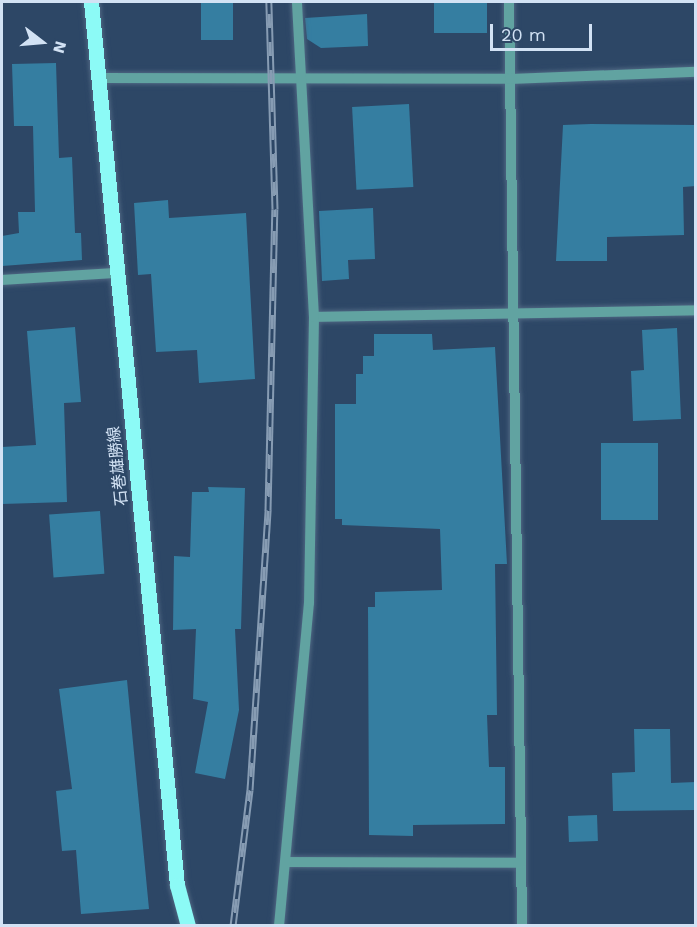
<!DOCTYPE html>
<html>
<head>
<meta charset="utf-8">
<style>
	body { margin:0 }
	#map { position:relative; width:697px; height:927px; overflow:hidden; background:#2d4766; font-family:"Work Sans","Noto Sans JP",sans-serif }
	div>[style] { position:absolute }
	.building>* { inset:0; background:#357ea1; transform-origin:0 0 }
	.roads { filter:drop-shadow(0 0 2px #4e6682) drop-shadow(0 0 2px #4e6682) }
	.minor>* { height:10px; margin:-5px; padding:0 5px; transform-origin:5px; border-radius:5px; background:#61a3a1 }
	.major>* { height:15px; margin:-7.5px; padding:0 7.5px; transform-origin:7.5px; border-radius:7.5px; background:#8cfaf6 }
	.rail>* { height:7px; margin-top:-3.5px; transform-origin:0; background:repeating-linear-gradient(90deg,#2d4766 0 14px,#879cb3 0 28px); box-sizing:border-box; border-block:2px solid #879cb3 }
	span { translate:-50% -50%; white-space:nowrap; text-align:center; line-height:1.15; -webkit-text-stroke:4.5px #2d4766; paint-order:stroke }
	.street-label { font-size:16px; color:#d2e2f4 }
	.frame { position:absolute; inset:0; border:3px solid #d2e2f4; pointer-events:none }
	.north { position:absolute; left:12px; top:12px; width:60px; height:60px; -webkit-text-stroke:4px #2d4766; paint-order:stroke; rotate:106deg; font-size:16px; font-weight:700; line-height:24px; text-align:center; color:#d2e2f4 }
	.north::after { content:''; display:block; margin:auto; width:21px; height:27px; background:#d2e2f4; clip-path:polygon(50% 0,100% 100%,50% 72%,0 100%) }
	.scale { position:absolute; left:490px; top:24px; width:102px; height:27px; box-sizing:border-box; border:3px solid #d2e2f4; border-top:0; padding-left:8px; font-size:18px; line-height:21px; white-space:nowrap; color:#d2e2f4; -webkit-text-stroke:4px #2d4766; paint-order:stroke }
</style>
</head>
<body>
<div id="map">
	<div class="building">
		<div style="left:201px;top:2px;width:32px;height:38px"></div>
		<div style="left:434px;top:2px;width:53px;height:31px"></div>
		<div style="clip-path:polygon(367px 14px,368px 46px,321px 48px,307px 39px,305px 18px)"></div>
		<div style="clip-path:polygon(56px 63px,59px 158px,72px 157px,75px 233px,81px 233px,82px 260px,2px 266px,2px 236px,19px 233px,18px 212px,35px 212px,33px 126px,14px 126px,12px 64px)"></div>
		<div style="left:409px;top:104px;width:83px;height:57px;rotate:87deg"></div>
		<div style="clip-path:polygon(591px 124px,696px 125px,696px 186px,683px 187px,684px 235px,607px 237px,607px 261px,556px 261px,563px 125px)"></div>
		<div style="clip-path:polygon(168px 200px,169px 218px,246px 213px,255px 379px,199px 383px,197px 350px,156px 352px,151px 274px,138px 275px,134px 203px)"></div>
		<div style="clip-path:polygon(373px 208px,375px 259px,348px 260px,349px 279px,322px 281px,319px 211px)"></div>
		<div style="clip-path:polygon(75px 327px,81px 402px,64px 403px,67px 502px,2px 504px,2px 447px,36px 445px,27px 331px)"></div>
		<div style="clip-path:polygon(677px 328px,681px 419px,633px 421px,631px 371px,644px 370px,642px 330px)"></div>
		<div style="clip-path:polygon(374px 334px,432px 334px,433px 350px,495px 347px,507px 564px,495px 564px,497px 715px,487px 715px,489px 767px,505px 767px,505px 824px,413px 825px,413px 836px,369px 835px,368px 607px,375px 607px,375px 592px,442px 590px,440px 529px,342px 525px,342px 519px,335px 519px,335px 404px,356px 404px,356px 374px,363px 374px,363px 356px,374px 356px)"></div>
		<div style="left:601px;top:443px;width:57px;height:77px"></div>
		<div style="clip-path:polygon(208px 487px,245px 488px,241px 629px,235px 629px,239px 710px,225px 779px,195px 773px,208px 702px,193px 699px,196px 629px,173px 630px,174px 556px,190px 557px,192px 492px,209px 492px)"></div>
		<div style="left:100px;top:511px;width:63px;height:51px;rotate:86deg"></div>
		<div style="clip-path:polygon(127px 680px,149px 909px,81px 914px,76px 850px,62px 851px,56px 791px,72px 789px,59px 689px)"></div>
		<div style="clip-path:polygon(634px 729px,670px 729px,671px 783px,696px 782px,696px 810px,613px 811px,612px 773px,635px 772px)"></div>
		<div style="left:597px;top:815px;width:26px;height:29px;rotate:88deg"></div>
	</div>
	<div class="roads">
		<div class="minor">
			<div style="left:509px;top:2px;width:924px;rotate:89.19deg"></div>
			<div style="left:99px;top:78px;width:411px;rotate:0.1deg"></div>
			<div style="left:510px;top:79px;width:186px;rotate:-2.2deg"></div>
			<div style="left:2px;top:280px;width:116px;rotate:-3.5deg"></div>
			<div style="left:314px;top:317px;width:382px;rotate:-1deg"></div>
			<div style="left:285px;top:862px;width:236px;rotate:0.2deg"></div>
			<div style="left:279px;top:926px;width:324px;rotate:-84.7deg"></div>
			<div style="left:309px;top:603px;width:286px;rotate:-89deg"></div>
			<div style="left:314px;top:317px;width:315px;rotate:-93.1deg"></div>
		</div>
		<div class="major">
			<div style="left:91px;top:2px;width:887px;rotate:84.44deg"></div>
			<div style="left:177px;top:885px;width:42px;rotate:75deg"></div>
		</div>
	</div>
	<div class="rail">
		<div style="left:233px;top:926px;width:137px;rotate:-82.9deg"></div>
		<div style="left:250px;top:790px;width:281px;rotate:-86.3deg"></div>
		<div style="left:268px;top:510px;width:301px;rotate:-88.7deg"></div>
		<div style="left:275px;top:209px;width:207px;rotate:-91.7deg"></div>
	</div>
	<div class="street-label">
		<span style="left:118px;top:466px;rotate:-96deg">石巻雄勝線</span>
	</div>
	<div class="frame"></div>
	<div class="north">N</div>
	<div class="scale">20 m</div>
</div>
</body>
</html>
